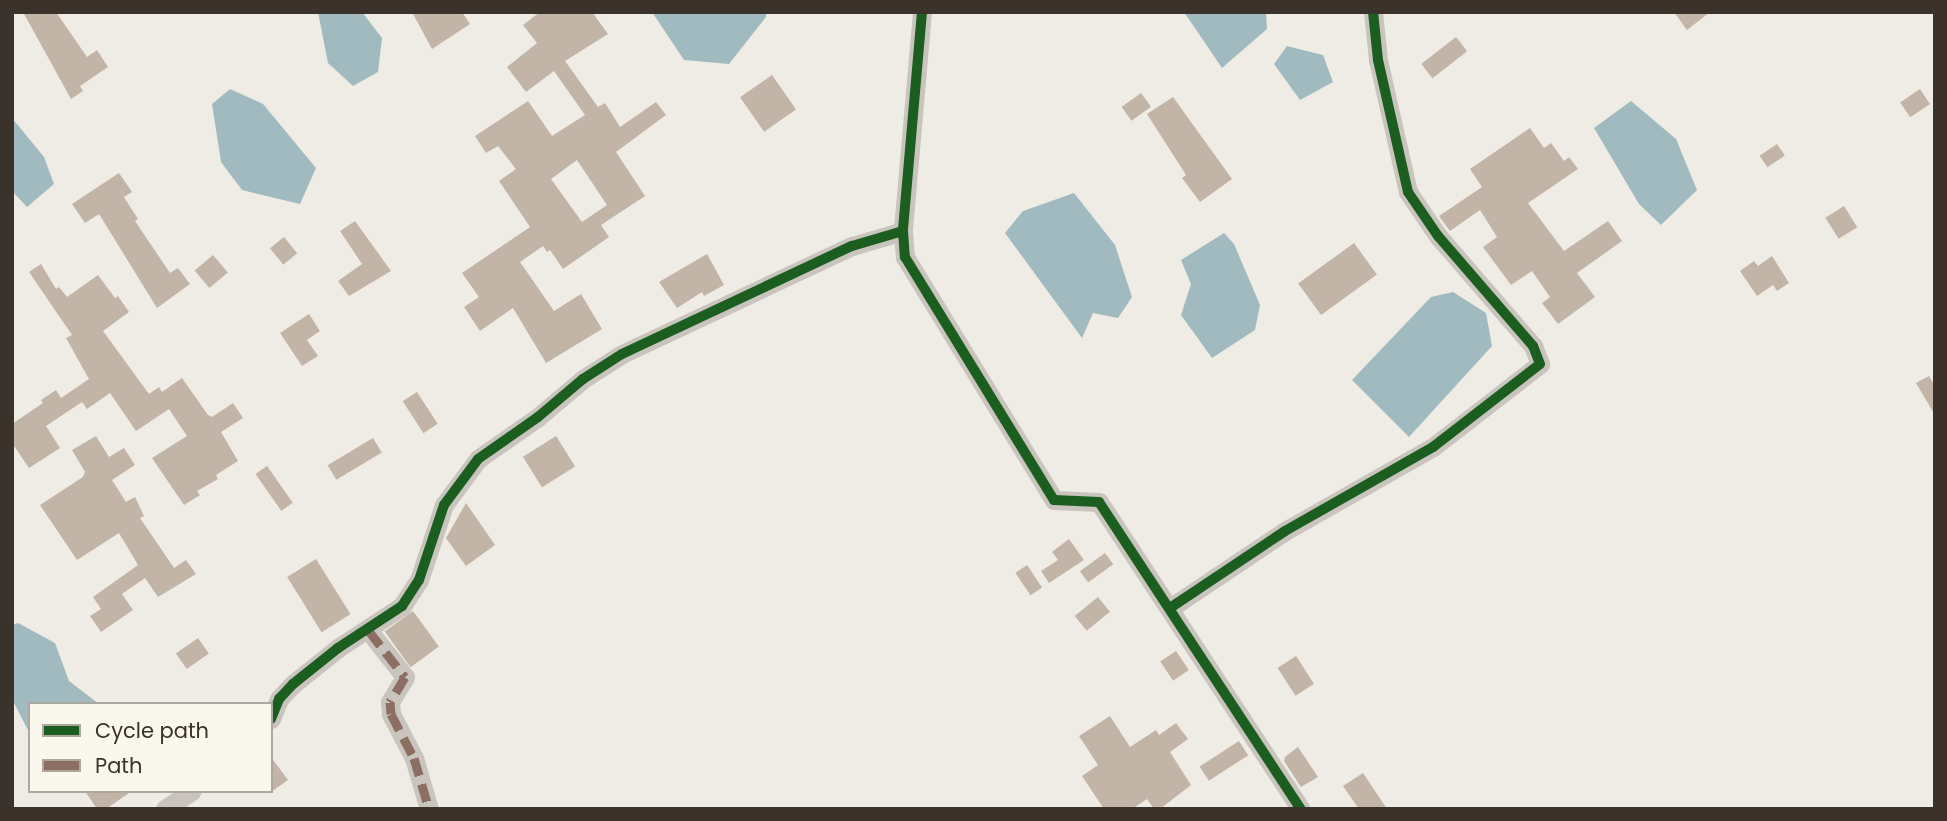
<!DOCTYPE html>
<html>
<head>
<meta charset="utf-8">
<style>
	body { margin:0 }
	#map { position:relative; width:1947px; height:821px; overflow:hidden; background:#efece5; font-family:Poppins,sans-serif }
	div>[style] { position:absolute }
	.water>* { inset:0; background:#a1bac0 }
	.building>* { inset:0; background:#c2b4a7; transform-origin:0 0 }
	.minor>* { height:19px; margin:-9.5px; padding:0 9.5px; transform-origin:9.5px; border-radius:9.5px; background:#c9c4bd }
	.quiet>* { height:9px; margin-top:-4.5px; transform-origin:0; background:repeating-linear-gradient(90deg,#8d6e63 0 18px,transparent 0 27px) }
	.cycleway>* { height:10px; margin:-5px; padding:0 5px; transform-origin:5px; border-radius:5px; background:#1b5e20 }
	span { translate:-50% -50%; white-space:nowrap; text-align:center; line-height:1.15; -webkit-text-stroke:5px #faf7ed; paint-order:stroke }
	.frame { position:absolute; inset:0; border:14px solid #3a322b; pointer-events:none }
	.legend { position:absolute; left:28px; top:702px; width:245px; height:91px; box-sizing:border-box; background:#faf7ed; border:2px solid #ada89f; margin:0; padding:9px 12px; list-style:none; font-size:21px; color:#3a322b }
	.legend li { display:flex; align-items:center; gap:14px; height:35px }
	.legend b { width:35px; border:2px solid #ada89f }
</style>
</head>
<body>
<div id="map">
	<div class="water">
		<div style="clip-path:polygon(318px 12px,362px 12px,382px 38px,378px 72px,353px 86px,328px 63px)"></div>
		<div style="clip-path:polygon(652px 12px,766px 12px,766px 17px,729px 64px,684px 60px)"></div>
		<div style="clip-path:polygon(1184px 12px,1266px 12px,1267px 29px,1222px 68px)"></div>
		<div style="clip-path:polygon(1287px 46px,1323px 55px,1333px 82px,1300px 100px,1274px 64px)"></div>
		<div style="clip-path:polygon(230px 89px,263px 104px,316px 168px,300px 204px,242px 190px,221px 162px,212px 104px)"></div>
		<div style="clip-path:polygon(1631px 101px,1676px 139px,1697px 190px,1661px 225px,1639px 204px,1594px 128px)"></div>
		<div style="clip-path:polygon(12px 118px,44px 157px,54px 184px,27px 207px,12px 191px)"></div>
		<div style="clip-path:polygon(1074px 193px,1115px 245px,1132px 297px,1118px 318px,1093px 313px,1082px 338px,1005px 233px,1023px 211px)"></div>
		<div style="clip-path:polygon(1224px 233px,1234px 244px,1260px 305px,1255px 330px,1212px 358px,1181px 315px,1191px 284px,1181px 260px)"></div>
		<div style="clip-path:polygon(1453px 292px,1486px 313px,1492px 346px,1409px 437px,1352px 380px,1431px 297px)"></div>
		<div style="clip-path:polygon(18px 623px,55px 643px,69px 681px,99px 704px,30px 704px,30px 734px,12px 699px,12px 625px)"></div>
	</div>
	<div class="building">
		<div style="clip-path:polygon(23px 12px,56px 12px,87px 57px,97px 50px,108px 67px,80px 86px,83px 91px,71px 99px)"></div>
		<div style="clip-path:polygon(412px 12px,462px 12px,470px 24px,432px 49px)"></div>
		<div style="clip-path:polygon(evenodd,540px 12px,592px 12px,608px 34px,565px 61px,598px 107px,605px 103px,620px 127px,656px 102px,666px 115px,616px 152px,645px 196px,601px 225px,609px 237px,563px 269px,550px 250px,547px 252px,543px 246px,520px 262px,554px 311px,581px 294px,602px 329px,546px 363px,513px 308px,480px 331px,464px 307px,479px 297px,462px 273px,530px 227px,499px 181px,516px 169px,498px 146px,486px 153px,475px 136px,528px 101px,552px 136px,585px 115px,554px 71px,526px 92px,507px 67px,537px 43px,523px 25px,540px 12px,577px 160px,607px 205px,582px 222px,551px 179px,577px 160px)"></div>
		<div style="clip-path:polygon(1674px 12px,1710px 12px,1687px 30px)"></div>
		<div style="left:1456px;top:37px;width:18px;height:44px;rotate:52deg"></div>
		<div style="left:772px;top:75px;width:42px;height:39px;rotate:55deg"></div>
		<div style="left:1920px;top:89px;width:18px;height:24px;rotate:56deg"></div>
		<div style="left:1141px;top:93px;width:17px;height:24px;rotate:54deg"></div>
		<div style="clip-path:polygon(1173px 97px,1232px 179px,1200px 202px,1182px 178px,1186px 175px,1147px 114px)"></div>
		<div style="clip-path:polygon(1530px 128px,1544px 148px,1551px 143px,1564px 161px,1569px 157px,1578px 169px,1528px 203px,1564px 251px,1608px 221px,1622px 241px,1577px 273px,1595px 297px,1558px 324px,1542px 303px,1550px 297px,1532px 271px,1511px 285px,1483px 247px,1497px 237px,1480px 210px,1450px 231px,1439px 216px,1482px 187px,1470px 169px)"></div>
		<div style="left:1777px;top:144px;width:14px;height:21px;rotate:56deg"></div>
		<div style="clip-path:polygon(119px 173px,132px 192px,124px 197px,138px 219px,135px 221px,170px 273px,178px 268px,190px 284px,157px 308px,99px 214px,85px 223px,72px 204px)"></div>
		<div style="left:1844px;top:206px;width:25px;height:22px;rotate:58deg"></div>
		<div style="clip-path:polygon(355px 221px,391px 271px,349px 296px,338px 281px,362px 264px,340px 231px)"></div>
		<div style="left:284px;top:237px;width:21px;height:18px;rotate:51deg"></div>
		<div style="left:1354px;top:243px;width:39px;height:69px;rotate:54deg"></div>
		<div style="clip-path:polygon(707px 254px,724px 285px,704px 296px,702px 292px,677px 308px,659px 282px)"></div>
		<div style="left:213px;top:255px;width:23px;height:24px;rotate:50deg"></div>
		<div style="clip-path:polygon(1772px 256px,1789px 283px,1777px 291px,1773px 285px,1757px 296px,1740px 271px,1754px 261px,1758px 266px)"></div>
		<div style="clip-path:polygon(41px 264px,56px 289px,59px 287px,67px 297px,98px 275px,115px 298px,118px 296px,129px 312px,103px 331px,149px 394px,159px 387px,162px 392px,182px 378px,208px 415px,212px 417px,233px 403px,243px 418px,221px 432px,238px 461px,216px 475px,218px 479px,197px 491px,200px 495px,184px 505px,152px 458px,187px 436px,169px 409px,136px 431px,110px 393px,87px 409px,82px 402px,46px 426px,60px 448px,29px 468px,12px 443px,12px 424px,43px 403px,41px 400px,56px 390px,61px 398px,89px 379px,66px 338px,72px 335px,29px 272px)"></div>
		<div style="clip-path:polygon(309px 314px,320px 331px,307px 340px,318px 356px,302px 366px,280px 333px)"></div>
		<div style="clip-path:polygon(1929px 376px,1935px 386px,1935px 415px,1916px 383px)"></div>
		<div style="left:417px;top:392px;width:38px;height:17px;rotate:57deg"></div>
		<div style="clip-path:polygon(96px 436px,109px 457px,124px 448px,135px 465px,112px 480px,126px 502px,135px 497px,144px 516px,140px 518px,174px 568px,186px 560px,196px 574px,158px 597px,145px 578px,122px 594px,133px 610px,101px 632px,90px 616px,101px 609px,93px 597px,138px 565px,119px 533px,77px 560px,40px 505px,83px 477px,85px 472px,72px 450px)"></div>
		<div style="left:556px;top:436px;width:36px;height:39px;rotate:58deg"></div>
		<div style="left:373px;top:438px;width:17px;height:53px;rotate:59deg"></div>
		<div style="left:267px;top:466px;width:45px;height:14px;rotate:55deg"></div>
		<div style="clip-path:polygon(466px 503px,495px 545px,466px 566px,446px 538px)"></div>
		<div style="clip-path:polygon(1069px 539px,1084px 560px,1049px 583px,1041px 571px,1058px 560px,1052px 552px)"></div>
		<div style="left:1105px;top:553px;width:14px;height:31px;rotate:54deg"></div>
		<div style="left:316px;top:559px;width:65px;height:34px;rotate:58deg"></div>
		<div style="left:1027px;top:565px;width:27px;height:14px;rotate:56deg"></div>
		<div style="left:1098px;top:597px;width:19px;height:30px;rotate:51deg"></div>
		<div style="left:413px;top:611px;width:44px;height:35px;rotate:54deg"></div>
		<div style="left:198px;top:638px;width:19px;height:27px;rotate:55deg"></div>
		<div style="left:1176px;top:651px;width:23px;height:19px;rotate:56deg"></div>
		<div style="left:1296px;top:656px;width:33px;height:22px;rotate:57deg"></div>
		<div style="clip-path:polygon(1110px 716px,1130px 747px,1156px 730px,1159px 735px,1176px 723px,1188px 739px,1170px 752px,1191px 785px,1160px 809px,1154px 809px,1147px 799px,1132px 809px,1104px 809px,1082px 776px,1098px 765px,1079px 736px)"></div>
		<div style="left:1239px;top:741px;width:17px;height:47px;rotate:57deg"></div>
		<div style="clip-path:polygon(1298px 747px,1318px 777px,1301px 787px,1284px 761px,1285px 757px)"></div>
		<div style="clip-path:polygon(271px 757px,288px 780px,271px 792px)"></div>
		<div style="clip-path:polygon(1363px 773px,1387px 809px,1359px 809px,1343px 786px)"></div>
		<div style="clip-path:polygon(85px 791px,132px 791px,106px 809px,97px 809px)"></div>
	</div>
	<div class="minor">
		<div style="left:922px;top:12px;width:220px;rotate:95deg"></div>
		<div style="left:903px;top:231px;width:26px;rotate:86deg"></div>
		<div style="left:905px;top:257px;width:285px;rotate:58.5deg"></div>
		<div style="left:1054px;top:500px;width:45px;rotate:2.5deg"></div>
		<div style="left:1099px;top:502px;width:367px;rotate:56.7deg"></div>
		<div style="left:1170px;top:608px;width:138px;rotate:-33.8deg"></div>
		<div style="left:1285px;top:531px;width:170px;rotate:-29.6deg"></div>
		<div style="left:1433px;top:447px;width:135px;rotate:-37.8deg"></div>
		<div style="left:1540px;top:364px;width:19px;rotate:-111deg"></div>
		<div style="left:1533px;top:346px;width:145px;rotate:-130.8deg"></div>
		<div style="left:1438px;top:236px;width:53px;rotate:-124.3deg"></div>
		<div style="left:1408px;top:192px;width:135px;rotate:-102.8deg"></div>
		<div style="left:1378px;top:60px;width:48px;rotate:-95.9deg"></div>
		<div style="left:369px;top:631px;width:58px;rotate:52deg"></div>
		<div style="left:405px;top:677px;width:29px;rotate:121deg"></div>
		<div style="left:390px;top:702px;width:12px;rotate:85deg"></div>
		<div style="left:391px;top:714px;width:50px;rotate:62.4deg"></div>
		<div style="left:414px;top:758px;width:53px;rotate:73.6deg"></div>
		<div style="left:271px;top:719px;width:22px;rotate:-68deg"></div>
		<div style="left:279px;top:699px;width:21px;rotate:-47deg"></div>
		<div style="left:293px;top:684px;width:58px;rotate:-38.7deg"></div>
		<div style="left:338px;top:648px;width:77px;rotate:-33.3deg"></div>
		<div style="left:402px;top:606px;width:31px;rotate:-57deg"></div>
		<div style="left:419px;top:580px;width:79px;rotate:-71.6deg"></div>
		<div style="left:444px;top:505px;width:57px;rotate:-53.5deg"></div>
		<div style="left:478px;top:459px;width:73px;rotate:-35deg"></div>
		<div style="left:538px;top:417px;width:59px;rotate:-40.2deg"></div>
		<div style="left:583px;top:379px;width:46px;rotate:-32.7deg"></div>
		<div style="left:622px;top:354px;width:254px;rotate:-25.2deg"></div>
		<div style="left:852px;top:246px;width:53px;rotate:-16.4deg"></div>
		<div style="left:165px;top:809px;width:32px;rotate:-34deg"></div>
	</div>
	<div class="quiet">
		<div style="left:369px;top:631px;width:58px;rotate:52deg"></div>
		<div style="left:405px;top:677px;width:29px;rotate:121deg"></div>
		<div style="left:390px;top:702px;width:12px;rotate:85deg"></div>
		<div style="left:391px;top:714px;width:50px;rotate:62.4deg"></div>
		<div style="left:414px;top:758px;width:53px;rotate:73.6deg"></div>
	</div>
	<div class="cycleway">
		<div style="left:922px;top:12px;width:220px;rotate:95deg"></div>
		<div style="left:903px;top:231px;width:26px;rotate:86deg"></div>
		<div style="left:905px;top:257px;width:285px;rotate:58.5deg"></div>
		<div style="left:1054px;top:500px;width:45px;rotate:2.5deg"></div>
		<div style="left:1099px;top:502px;width:367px;rotate:56.7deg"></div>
		<div style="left:1170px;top:608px;width:138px;rotate:-33.8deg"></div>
		<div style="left:1285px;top:531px;width:170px;rotate:-29.6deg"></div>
		<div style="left:1433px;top:447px;width:135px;rotate:-37.8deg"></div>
		<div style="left:1540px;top:364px;width:19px;rotate:-111deg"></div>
		<div style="left:1533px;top:346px;width:145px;rotate:-130.8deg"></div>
		<div style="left:1438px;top:236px;width:53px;rotate:-124.3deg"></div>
		<div style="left:1408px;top:192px;width:135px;rotate:-102.8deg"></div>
		<div style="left:1378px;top:60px;width:48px;rotate:-95.9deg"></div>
		<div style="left:271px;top:719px;width:22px;rotate:-68deg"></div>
		<div style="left:279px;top:699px;width:21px;rotate:-47deg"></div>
		<div style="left:293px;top:684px;width:58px;rotate:-38.7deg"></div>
		<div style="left:338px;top:648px;width:77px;rotate:-33.3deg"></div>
		<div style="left:402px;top:606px;width:31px;rotate:-57deg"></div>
		<div style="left:419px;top:580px;width:79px;rotate:-71.6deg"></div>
		<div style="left:444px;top:505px;width:57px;rotate:-53.5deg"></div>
		<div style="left:478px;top:459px;width:73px;rotate:-35deg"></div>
		<div style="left:538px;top:417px;width:59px;rotate:-40.2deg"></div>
		<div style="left:583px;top:379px;width:46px;rotate:-32.7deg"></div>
		<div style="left:622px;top:354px;width:254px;rotate:-25.2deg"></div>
		<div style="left:852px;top:246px;width:53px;rotate:-16.4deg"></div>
	</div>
	<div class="frame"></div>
	<ul class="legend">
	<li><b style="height:9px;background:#1b5e20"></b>Cycle path</li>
	<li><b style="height:9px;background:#8d6e63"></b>Path</li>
	</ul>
</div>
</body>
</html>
